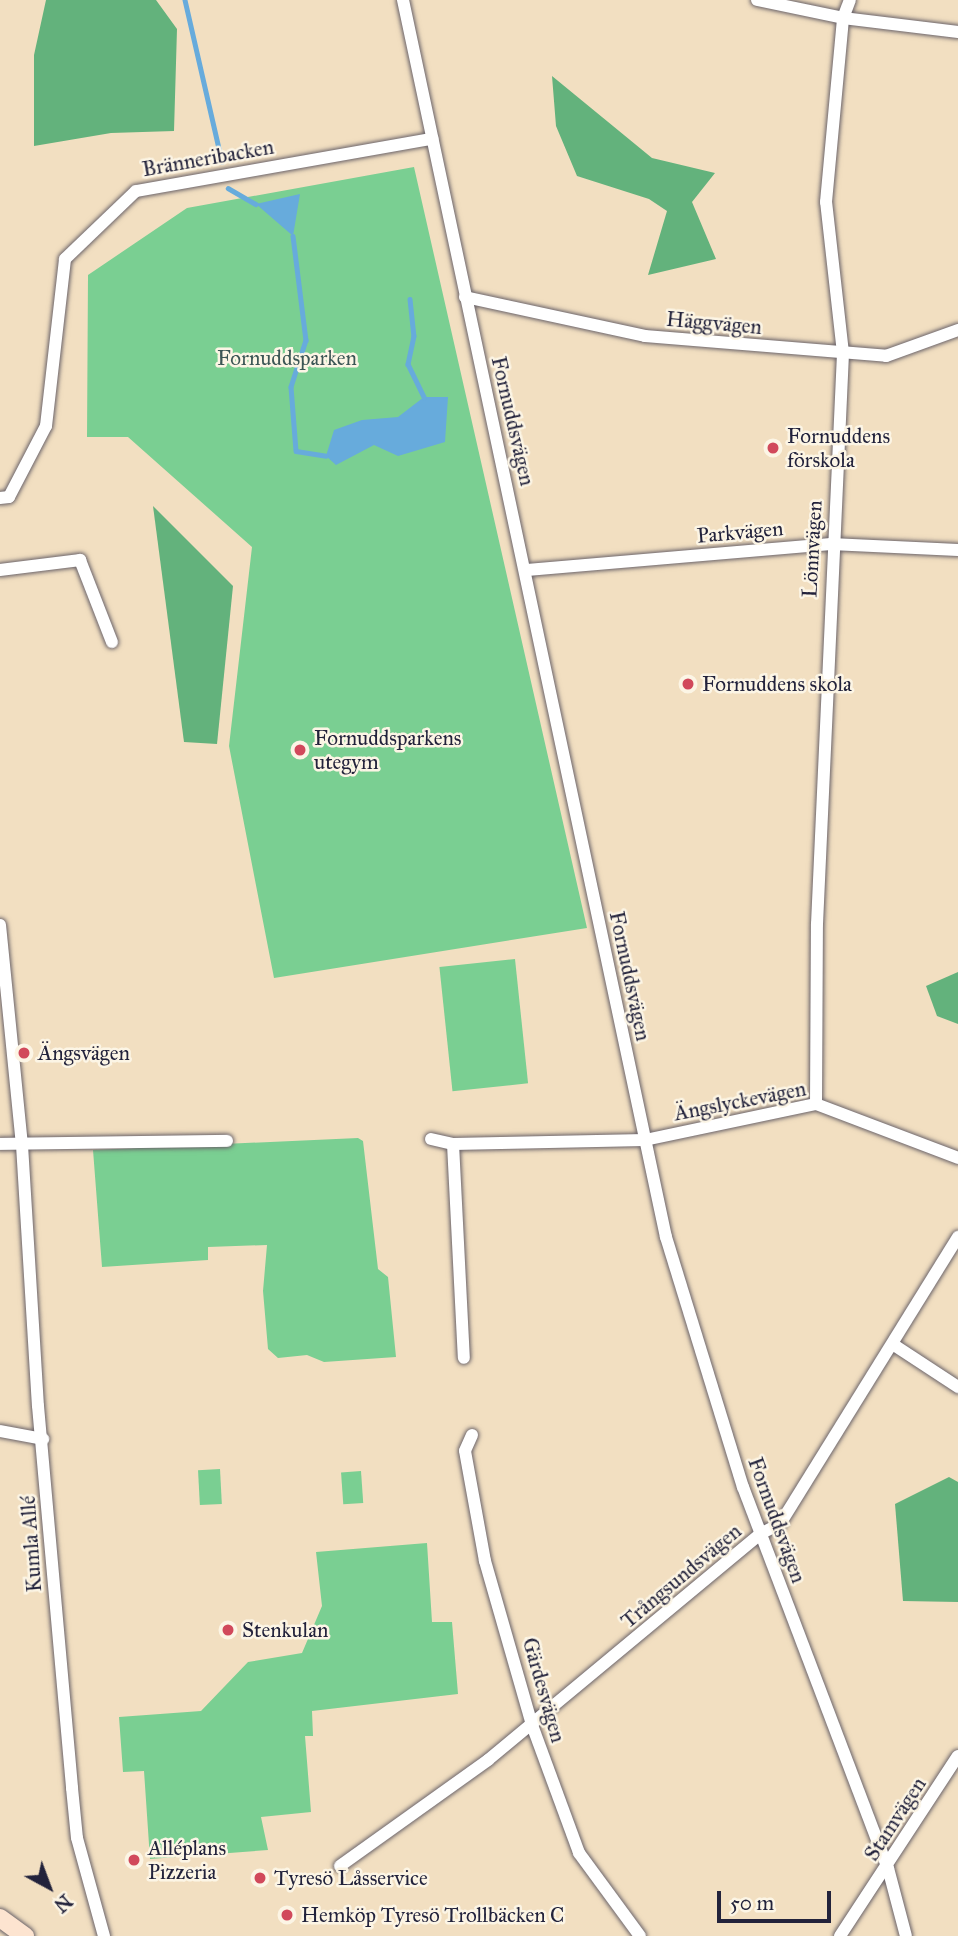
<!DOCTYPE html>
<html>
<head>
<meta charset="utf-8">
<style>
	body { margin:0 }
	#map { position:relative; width:958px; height:1936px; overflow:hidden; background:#f2dfc1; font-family:"IM FELL Great Primer",serif }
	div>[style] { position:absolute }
	.green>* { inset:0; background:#7acf92; transform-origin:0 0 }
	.forest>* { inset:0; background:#63b27c }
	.water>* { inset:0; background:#67abdc }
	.stream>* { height:4.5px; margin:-2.25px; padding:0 2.25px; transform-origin:2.25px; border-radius:2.25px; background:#67abdc }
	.roads { filter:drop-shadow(0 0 2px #6b646a) drop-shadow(0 0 2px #6b646a) }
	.minor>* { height:12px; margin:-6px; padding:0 6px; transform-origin:6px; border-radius:6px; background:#fff }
	.secondary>* { height:18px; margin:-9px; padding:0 9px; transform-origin:9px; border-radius:9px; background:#fde4d0 }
	.dots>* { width:19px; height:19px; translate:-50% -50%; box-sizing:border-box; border:4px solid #fcf5e5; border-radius:50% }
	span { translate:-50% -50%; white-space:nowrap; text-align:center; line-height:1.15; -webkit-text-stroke:5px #fcf5e5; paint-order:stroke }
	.street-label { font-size:21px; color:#22223b }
	.park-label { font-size:21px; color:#3c5655 }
	.poi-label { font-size:21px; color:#22223b }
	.left { translate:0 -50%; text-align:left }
	.north { position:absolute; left:14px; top:1852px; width:70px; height:70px; -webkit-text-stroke:5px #fcf5e5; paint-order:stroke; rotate:139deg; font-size:19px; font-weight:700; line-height:28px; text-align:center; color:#22223b }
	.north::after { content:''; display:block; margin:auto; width:24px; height:32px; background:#22223b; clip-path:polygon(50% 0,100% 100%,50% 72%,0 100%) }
	.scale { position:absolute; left:717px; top:1891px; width:114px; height:32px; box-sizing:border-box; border:4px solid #22223b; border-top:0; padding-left:9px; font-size:21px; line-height:24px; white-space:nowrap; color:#22223b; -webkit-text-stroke:5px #fcf5e5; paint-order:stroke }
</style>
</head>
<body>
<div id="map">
	<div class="green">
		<div style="clip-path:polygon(414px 167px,587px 928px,274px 978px,229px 746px,252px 547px,128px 437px,87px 437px,88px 275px,187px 208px)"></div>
		<div style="left:515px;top:959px;width:125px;height:76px;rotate:84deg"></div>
		<div style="clip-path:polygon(358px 1138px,363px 1141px,378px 1269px,388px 1277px,396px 1357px,324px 1362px,307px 1355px,278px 1358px,268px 1349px,263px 1291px,267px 1245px,208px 1247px,208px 1260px,102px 1267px,93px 1150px)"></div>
		<div style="left:220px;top:1469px;width:35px;height:22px;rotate:87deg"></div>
		<div style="left:361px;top:1471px;width:32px;height:20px;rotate:86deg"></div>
		<div style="clip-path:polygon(427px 1543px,432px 1622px,452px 1622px,458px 1694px,312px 1711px,313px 1736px,305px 1736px,311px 1812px,261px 1817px,268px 1850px,150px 1859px,144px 1771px,123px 1772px,119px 1717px,201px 1711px,248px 1662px,302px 1653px,322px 1606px,316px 1552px)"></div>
	</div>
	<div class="forest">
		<div style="clip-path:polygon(46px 0,156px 0,177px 29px,174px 131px,111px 133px,34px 146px,34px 55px)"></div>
		<div style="clip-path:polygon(552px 76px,652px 158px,715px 173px,692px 202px,716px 259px,648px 275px,667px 211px,649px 199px,577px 176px,556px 126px)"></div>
		<div style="clip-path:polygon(153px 506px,233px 586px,217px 744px,184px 742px)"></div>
		<div style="clip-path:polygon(958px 972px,958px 1024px,937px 1016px,926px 986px)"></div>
		<div style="clip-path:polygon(949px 1477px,958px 1482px,958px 1602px,903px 1601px,895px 1504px)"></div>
	</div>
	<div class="water">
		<div style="clip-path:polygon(300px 194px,293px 236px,256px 204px)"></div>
		<div style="clip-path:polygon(424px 397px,448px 397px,445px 442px,398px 456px,374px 445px,336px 465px,326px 456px,334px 430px,362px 420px,398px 417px)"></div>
	</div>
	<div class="stream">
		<div style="left:185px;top:0;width:166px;rotate:77.1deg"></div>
		<div style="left:228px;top:188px;width:32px;rotate:30deg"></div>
		<div style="left:293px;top:236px;width:105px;rotate:82.9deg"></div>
		<div style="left:306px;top:340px;width:49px;rotate:107.7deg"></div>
		<div style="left:291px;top:387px;width:64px;rotate:85.5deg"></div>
		<div style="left:296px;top:451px;width:30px;rotate:9deg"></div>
		<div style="left:410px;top:299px;width:37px;rotate:84deg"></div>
		<div style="left:414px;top:336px;width:29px;rotate:102deg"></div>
		<div style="left:408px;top:364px;width:37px;rotate:64deg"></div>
	</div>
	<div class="roads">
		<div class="minor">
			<div style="left:403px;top:0;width:1265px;rotate:78deg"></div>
			<div style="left:666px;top:1237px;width:262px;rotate:72.9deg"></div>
			<div style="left:743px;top:1487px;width:408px;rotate:69.2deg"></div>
			<div style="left:888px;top:1868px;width:70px;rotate:75.2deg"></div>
			<div style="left:757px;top:0;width:88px;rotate:11.8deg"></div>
			<div style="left:843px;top:18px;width:116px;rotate:6.9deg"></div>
			<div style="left:465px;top:297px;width:184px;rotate:12.2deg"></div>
			<div style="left:645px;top:336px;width:242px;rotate:4.7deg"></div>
			<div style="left:886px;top:356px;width:77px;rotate:-19.9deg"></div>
			<div style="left:0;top:498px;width:9px;rotate:-6deg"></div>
			<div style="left:9px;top:497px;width:80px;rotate:-62.5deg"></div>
			<div style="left:46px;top:426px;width:168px;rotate:-83.5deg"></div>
			<div style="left:65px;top:259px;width:98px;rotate:-43.8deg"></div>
			<div style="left:136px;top:191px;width:301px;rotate:-10deg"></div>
			<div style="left:0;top:570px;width:81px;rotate:-7.1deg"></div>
			<div style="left:80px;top:560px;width:88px;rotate:68.7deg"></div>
			<div style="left:527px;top:570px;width:305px;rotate:-4.9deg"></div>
			<div style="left:831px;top:544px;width:127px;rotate:2.7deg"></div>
			<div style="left:0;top:925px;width:221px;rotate:84.3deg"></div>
			<div style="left:22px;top:1145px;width:261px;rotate:86.5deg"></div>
			<div style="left:38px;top:1406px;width:384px;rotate:84.9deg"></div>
			<div style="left:72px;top:1788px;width:50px;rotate:84.3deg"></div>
			<div style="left:77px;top:1838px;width:102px;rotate:74.6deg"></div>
			<div style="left:816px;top:1104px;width:180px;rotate:-89.7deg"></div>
			<div style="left:817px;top:924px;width:572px;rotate:-87.39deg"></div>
			<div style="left:843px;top:353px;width:152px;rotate:-96.4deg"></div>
			<div style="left:826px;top:202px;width:185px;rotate:-84.7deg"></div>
			<div style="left:843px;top:18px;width:19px;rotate:-69deg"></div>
			<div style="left:431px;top:1139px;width:23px;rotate:13deg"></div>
			<div style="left:453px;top:1144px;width:192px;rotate:-1.2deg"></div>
			<div style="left:645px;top:1140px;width:175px;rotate:-11.9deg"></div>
			<div style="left:816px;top:1104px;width:152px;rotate:20.8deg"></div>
			<div style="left:0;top:1144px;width:227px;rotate:-0.8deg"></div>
			<div style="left:453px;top:1144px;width:214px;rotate:87.1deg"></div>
			<div style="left:894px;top:1345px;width:77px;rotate:33.3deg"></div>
			<div style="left:0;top:1431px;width:44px;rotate:10.5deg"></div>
			<div style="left:472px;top:1435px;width:17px;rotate:114deg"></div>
			<div style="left:465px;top:1451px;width:112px;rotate:79.7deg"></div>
			<div style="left:485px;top:1561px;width:171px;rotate:74deg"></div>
			<div style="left:532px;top:1725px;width:136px;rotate:69.8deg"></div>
			<div style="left:579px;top:1853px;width:103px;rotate:53.7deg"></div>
			<div style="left:340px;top:1866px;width:182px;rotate:-35.6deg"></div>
			<div style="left:488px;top:1760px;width:354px;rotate:-39.7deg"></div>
			<div style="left:760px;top:1534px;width:22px;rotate:-27deg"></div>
			<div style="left:780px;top:1524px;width:338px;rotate:-58.2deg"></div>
			<div style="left:840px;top:1936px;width:215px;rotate:-56.8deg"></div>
		</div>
		<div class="secondary">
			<div style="left:0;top:1918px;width:31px;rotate:36deg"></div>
		</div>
	</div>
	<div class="dots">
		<div style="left:773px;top:448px;background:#d1495b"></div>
		<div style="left:688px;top:684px;background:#d1495b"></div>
		<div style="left:300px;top:750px;background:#d1495b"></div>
		<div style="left:24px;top:1053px;background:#d1495b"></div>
		<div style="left:228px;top:1630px;background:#d1495b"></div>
		<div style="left:134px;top:1860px;background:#d1495b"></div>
		<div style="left:260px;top:1878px;background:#d1495b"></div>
		<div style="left:287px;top:1915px;background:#d1495b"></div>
	</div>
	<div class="street-label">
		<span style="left:208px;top:158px;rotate:-10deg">Bränneribacken</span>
		<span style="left:714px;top:323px;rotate:5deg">Häggvägen</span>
		<span style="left:513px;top:421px;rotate:77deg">Fornuddsvägen</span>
		<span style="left:740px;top:532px;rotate:-5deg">Parkvägen</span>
		<span style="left:812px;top:549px;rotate:-87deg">Lönnvägen</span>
		<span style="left:630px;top:976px;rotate:78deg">Fornuddsvägen</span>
		<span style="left:740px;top:1101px;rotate:-11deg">Ängslyckevägen</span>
		<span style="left:777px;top:1520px;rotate:70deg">Fornuddsvägen</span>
		<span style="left:31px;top:1544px;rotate:-94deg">Kumla Allé</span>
		<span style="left:681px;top:1576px;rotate:-40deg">Trångsundsvägen</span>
		<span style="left:544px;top:1690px;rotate:74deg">Gärdesvägen</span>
		<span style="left:895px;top:1819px;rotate:-57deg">Stamvägen</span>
	</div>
	<div class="park-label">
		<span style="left:287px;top:358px">Fornuddsparken</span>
	</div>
	<div class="poi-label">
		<span class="left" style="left:787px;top:448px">Fornuddens<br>förskola</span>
		<span class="left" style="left:702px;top:684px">Fornuddens skola</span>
		<span class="left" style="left:314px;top:750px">Fornuddsparkens<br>utegym</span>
		<span class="left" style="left:38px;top:1053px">Ängsvägen</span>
		<span class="left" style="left:242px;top:1630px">Stenkulan</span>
		<span class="left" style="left:148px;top:1860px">Alléplans<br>Pizzeria</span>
		<span class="left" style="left:274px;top:1878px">Tyresö Låsservice</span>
		<span class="left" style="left:301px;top:1915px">Hemköp Tyresö Trollbäcken C</span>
	</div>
	<div class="north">N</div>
	<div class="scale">50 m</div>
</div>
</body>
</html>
